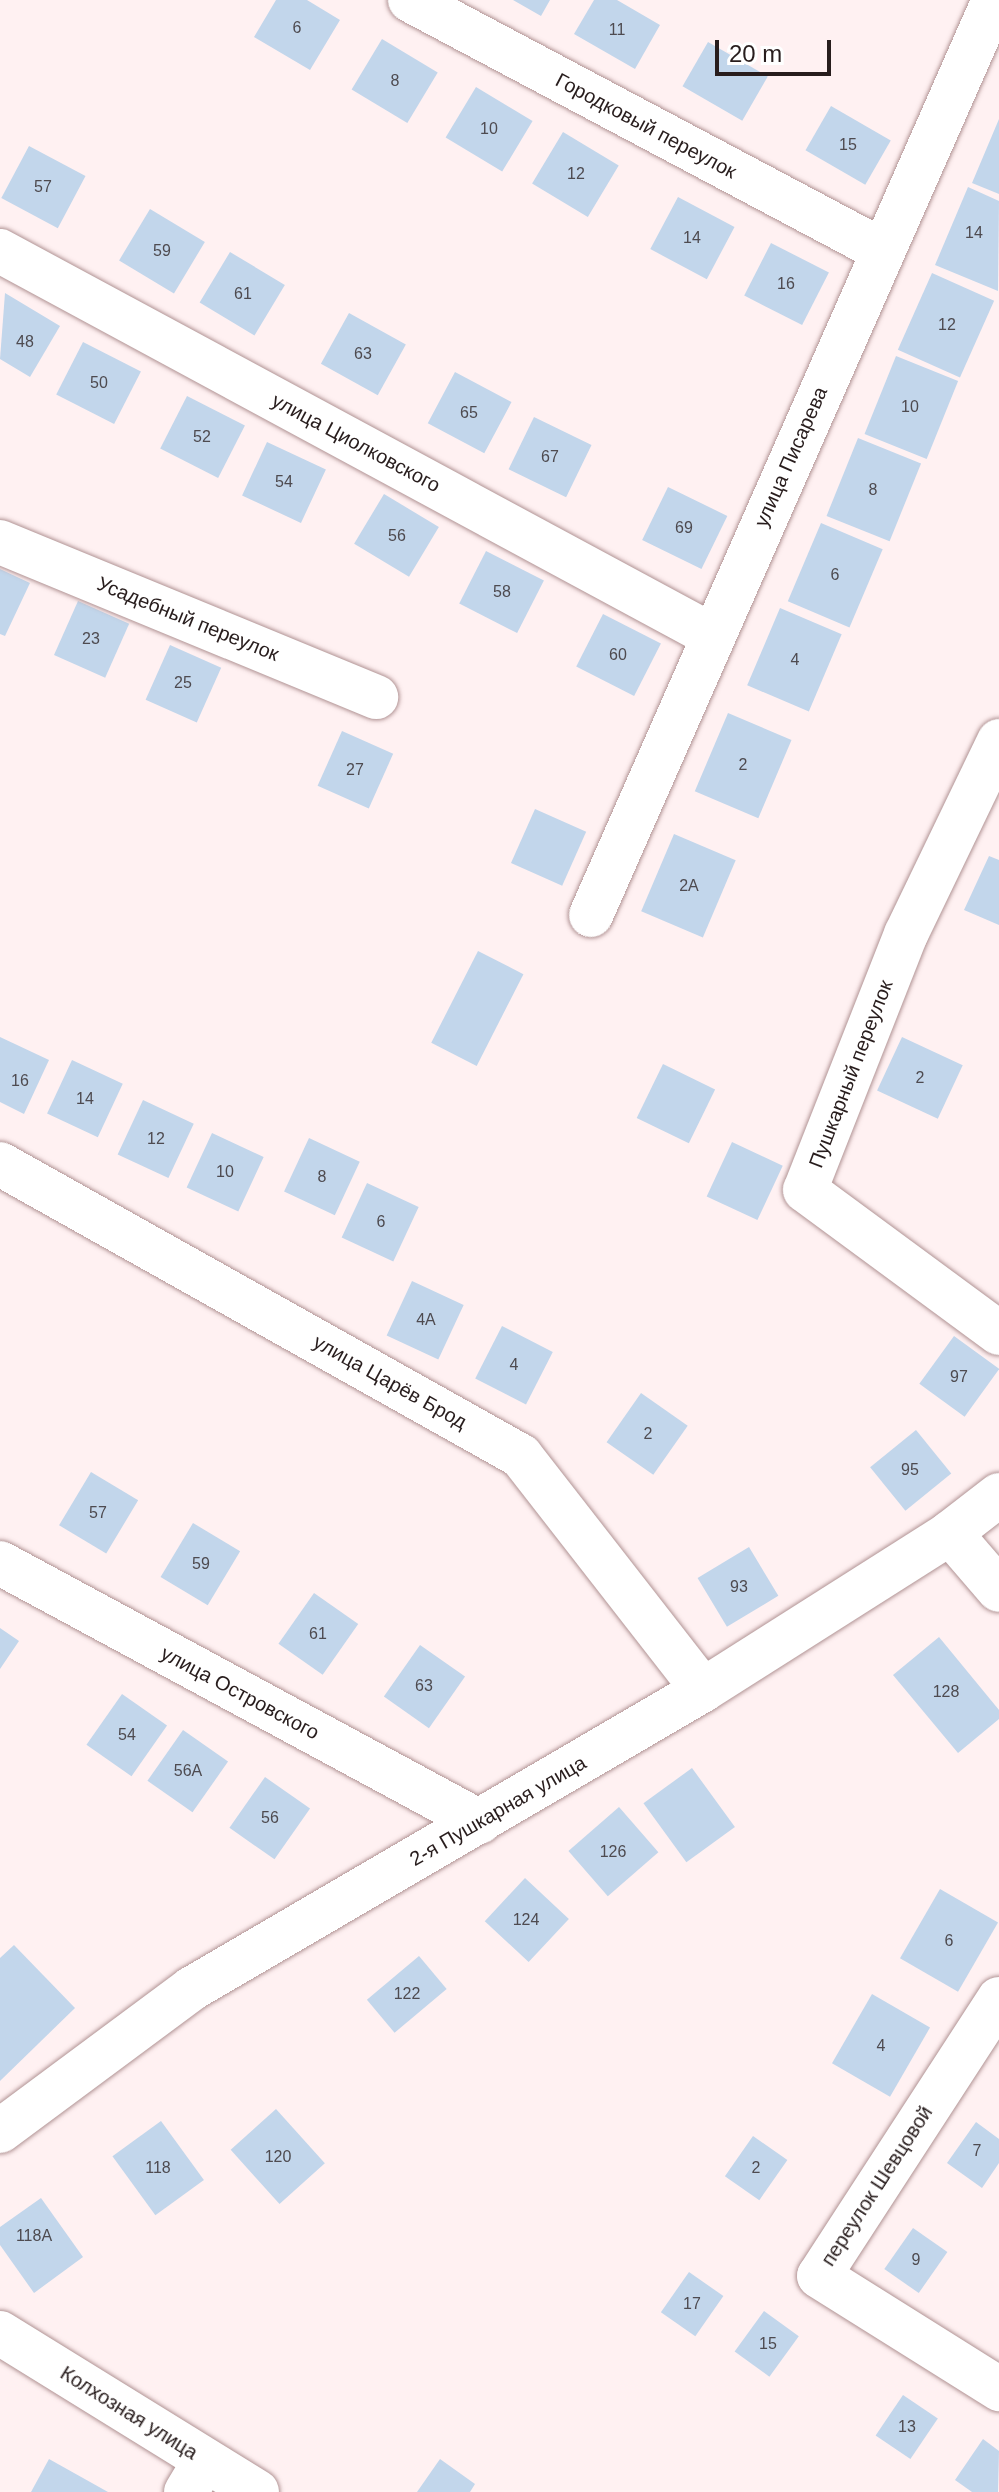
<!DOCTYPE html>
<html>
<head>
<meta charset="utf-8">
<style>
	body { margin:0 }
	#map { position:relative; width:999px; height:2492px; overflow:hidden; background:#fff1f2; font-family:Arial,sans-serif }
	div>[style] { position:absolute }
	.building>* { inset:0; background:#c2d6eb; transform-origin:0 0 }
	.roads { filter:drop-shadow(0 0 2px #b19394) drop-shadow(0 0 2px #b19394) }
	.minor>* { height:44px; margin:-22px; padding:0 22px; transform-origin:22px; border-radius:22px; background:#fff }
	.major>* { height:44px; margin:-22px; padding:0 22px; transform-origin:22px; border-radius:22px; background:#fff }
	span { translate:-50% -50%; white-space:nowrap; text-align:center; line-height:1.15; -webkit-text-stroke:8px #fff; paint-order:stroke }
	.number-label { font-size:16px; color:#4e4b50 }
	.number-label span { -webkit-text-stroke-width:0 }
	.street-label { font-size:20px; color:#281d1d }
	.scale { position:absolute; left:715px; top:40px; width:116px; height:36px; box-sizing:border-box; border:4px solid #281d1d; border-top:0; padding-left:10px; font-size:24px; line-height:28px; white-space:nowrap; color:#281d1d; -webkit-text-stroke:6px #fff; paint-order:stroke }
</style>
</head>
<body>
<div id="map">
	<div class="building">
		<div style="clip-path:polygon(276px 0,307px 0,340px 20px,310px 70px,254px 37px)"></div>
		<div style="clip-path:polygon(513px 0,550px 0,541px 16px)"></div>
		<div style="clip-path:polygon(594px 0,617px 0,660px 25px,635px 69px,574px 34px)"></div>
		<div style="left:382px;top:39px;width:65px;height:59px;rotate:31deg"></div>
		<div style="left:708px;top:42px;width:69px;height:51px;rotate:30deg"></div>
		<div style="left:476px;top:87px;width:66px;height:59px;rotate:31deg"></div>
		<div style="left:831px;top:106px;width:69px;height:51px;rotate:30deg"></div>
		<div style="clip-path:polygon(999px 119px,999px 194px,972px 183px)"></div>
		<div style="left:563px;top:132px;width:65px;height:60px;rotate:31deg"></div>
		<div style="left:29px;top:146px;width:64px;height:59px;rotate:28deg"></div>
		<div style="clip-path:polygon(968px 187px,999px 201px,998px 291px,935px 265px)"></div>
		<div style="left:678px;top:197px;width:64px;height:59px;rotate:28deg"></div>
		<div style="left:150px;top:209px;width:64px;height:60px;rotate:31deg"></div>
		<div style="left:771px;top:243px;width:65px;height:59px;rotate:27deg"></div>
		<div style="left:230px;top:252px;width:64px;height:59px;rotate:31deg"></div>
		<div style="left:932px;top:273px;width:68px;height:84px;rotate:24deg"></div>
		<div style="clip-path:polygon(5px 293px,60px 326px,30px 377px,0 359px)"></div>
		<div style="left:349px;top:313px;width:65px;height:58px;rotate:29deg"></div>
		<div style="left:83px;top:342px;width:65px;height:59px;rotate:27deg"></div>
		<div style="left:896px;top:356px;width:67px;height:84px;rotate:22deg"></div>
		<div style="left:455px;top:372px;width:64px;height:58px;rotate:28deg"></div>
		<div style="left:187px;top:396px;width:65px;height:59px;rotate:27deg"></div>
		<div style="left:534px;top:417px;width:64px;height:58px;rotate:26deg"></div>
		<div style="left:858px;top:438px;width:68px;height:84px;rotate:22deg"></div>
		<div style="left:267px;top:442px;width:65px;height:59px;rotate:25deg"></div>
		<div style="left:668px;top:487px;width:66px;height:59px;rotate:26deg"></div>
		<div style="left:384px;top:494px;width:64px;height:58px;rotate:31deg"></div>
		<div style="left:821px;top:523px;width:67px;height:85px;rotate:23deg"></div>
		<div style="left:486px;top:551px;width:65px;height:59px;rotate:27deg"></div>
		<div style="clip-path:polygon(0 569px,30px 583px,5px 636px,0 634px)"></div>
		<div style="left:78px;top:601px;width:56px;height:59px;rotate:24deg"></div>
		<div style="left:780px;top:608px;width:67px;height:84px;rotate:23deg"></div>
		<div style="left:603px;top:614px;width:65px;height:59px;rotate:27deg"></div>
		<div style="left:170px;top:645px;width:56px;height:60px;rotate:24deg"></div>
		<div style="left:728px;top:713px;width:69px;height:85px;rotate:23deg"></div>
		<div style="left:342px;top:731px;width:56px;height:60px;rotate:24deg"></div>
		<div style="left:535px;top:809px;width:56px;height:59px;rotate:24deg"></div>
		<div style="left:674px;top:834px;width:67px;height:84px;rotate:23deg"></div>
		<div style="clip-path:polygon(989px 856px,999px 860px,999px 925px,964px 910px)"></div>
		<div style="left:478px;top:951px;width:51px;height:103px;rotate:27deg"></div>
		<div style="clip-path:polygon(0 1037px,49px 1060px,24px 1114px,0 1102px)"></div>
		<div style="left:902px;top:1037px;width:67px;height:59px;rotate:25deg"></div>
		<div style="left:72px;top:1060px;width:56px;height:59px;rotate:25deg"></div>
		<div style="left:663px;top:1064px;width:58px;height:60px;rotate:26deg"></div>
		<div style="left:143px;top:1100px;width:56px;height:60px;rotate:25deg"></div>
		<div style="left:212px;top:1133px;width:57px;height:60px;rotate:25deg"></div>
		<div style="left:309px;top:1138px;width:56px;height:59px;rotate:25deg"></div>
		<div style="left:732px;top:1142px;width:56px;height:60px;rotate:25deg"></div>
		<div style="left:367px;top:1183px;width:57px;height:60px;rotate:25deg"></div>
		<div style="left:412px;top:1281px;width:57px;height:60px;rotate:25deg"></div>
		<div style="left:502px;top:1326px;width:57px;height:59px;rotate:27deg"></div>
		<div style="left:954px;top:1336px;width:56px;height:59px;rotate:36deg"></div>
		<div style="left:641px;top:1393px;width:57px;height:60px;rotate:35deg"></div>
		<div style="left:916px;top:1430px;width:56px;height:59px;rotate:51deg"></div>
		<div style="left:91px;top:1472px;width:55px;height:62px;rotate:31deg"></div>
		<div style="left:193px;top:1523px;width:55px;height:63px;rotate:31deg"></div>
		<div style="left:749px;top:1547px;width:57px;height:60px;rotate:59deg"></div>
		<div style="left:314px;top:1593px;width:54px;height:62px;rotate:35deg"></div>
		<div style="clip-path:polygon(0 1628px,19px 1641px,0 1669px)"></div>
		<div style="clip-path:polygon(939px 1637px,999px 1710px,999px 1719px,958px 1753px,893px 1675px)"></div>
		<div style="left:420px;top:1645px;width:55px;height:63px;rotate:35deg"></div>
		<div style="left:122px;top:1694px;width:55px;height:62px;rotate:35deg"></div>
		<div style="left:183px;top:1730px;width:55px;height:62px;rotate:35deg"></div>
		<div style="left:692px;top:1768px;width:73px;height:60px;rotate:54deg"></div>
		<div style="left:265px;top:1777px;width:55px;height:62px;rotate:35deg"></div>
		<div style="left:619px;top:1807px;width:60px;height:67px;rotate:49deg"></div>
		<div style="left:525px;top:1878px;width:60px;height:59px;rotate:43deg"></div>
		<div style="left:940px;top:1889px;width:67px;height:80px;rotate:30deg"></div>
		<div style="clip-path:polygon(14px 1945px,75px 2008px,0 2081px,0 1958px)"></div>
		<div style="left:419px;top:1956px;width:43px;height:68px;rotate:50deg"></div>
		<div style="left:872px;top:1994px;width:67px;height:80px;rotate:30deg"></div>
		<div style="left:276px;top:2109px;width:73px;height:61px;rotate:48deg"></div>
		<div style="left:161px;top:2121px;width:73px;height:60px;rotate:54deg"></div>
		<div style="clip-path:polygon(976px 2122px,999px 2139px,999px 2163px,982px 2188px,947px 2163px)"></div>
		<div style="left:753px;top:2136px;width:42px;height:49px;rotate:35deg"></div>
		<div style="clip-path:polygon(41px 2198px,83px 2257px,34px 2293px,0 2245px,0 2227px)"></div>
		<div style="left:913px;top:2228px;width:42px;height:50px;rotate:35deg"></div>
		<div style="left:689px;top:2272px;width:42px;height:49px;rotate:35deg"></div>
		<div style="left:764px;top:2311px;width:43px;height:50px;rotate:36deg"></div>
		<div style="left:903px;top:2395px;width:42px;height:49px;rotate:34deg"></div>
		<div style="clip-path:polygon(983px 2439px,999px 2451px,998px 2492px,972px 2492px,955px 2480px)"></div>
		<div style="clip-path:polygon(49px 2459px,108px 2492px,31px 2492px)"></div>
		<div style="clip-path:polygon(440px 2459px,475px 2484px,470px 2492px,417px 2492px)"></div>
	</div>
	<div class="roads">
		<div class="minor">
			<div style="left:410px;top:0;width:535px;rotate:27.95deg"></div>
			<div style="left:0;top:251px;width:808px;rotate:28.37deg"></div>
			<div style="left:0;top:542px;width:407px;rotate:22.4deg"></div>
			<div style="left:999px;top:741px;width:214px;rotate:115.7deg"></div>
			<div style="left:906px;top:934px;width:275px;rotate:111.5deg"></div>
			<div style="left:805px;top:1190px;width:241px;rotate:36.4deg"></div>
			<div style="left:591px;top:915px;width:1000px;rotate:-66.23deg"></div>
			<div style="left:0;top:1164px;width:597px;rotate:29.27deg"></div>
			<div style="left:521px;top:1456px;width:296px;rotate:52.1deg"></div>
			<div style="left:950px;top:1533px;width:75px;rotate:49.3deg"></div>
			<div style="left:0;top:1563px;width:545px;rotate:28.35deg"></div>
			<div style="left:999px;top:1999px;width:330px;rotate:123deg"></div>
			<div style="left:819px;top:2276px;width:213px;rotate:32.1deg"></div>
			<div style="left:0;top:2131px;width:238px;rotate:-36.6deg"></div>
			<div style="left:191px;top:1989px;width:593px;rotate:-30.28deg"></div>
			<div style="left:703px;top:1690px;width:293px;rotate:-32.4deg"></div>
			<div style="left:950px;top:1533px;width:62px;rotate:-37.8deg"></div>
			<div style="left:186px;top:2492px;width:37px;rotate:-59deg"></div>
		</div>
		<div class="major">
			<div style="left:0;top:2333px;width:302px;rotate:31.7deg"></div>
		</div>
	</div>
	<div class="number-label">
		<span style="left:297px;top:28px">6</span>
		<span style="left:617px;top:30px">11</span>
		<span style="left:395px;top:81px">8</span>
		<span style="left:489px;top:129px">10</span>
		<span style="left:848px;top:145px">15</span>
		<span style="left:576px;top:174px">12</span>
		<span style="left:43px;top:187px">57</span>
		<span style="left:974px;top:233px">14</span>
		<span style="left:692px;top:238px">14</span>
		<span style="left:162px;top:251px">59</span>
		<span style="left:786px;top:284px">16</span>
		<span style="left:243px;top:294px">61</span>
		<span style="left:947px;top:325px">12</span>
		<span style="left:25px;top:342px">48</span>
		<span style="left:363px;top:354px">63</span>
		<span style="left:99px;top:383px">50</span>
		<span style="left:910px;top:407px">10</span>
		<span style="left:469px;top:413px">65</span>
		<span style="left:202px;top:437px">52</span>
		<span style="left:550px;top:457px">67</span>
		<span style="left:284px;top:482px">54</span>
		<span style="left:873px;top:490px">8</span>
		<span style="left:684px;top:528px">69</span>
		<span style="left:397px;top:536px">56</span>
		<span style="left:835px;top:575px">6</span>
		<span style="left:502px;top:592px">58</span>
		<span style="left:91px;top:639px">23</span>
		<span style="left:618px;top:655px">60</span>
		<span style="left:795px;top:660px">4</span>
		<span style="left:183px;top:683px">25</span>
		<span style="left:743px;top:765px">2</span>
		<span style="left:355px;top:770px">27</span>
		<span style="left:689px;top:886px">2А</span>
		<span style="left:920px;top:1078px">2</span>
		<span style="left:20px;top:1081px">16</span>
		<span style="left:85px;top:1099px">14</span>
		<span style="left:156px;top:1139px">12</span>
		<span style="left:225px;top:1172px">10</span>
		<span style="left:322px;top:1177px">8</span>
		<span style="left:381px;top:1222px">6</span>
		<span style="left:426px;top:1320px">4А</span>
		<span style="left:514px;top:1365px">4</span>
		<span style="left:959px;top:1377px">97</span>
		<span style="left:648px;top:1434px">2</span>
		<span style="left:910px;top:1470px">95</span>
		<span style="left:98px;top:1513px">57</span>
		<span style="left:201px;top:1564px">59</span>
		<span style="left:739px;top:1587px">93</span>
		<span style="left:318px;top:1634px">61</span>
		<span style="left:424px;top:1686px">63</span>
		<span style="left:946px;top:1692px">128</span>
		<span style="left:127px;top:1735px">54</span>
		<span style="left:188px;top:1771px">56А</span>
		<span style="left:270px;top:1818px">56</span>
		<span style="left:613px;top:1852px">126</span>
		<span style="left:526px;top:1920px">124</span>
		<span style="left:949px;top:1941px">6</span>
		<span style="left:407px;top:1994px">122</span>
		<span style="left:881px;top:2046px">4</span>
		<span style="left:977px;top:2151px">7</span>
		<span style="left:278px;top:2157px">120</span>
		<span style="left:158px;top:2168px">118</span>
		<span style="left:756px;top:2168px">2</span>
		<span style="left:34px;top:2236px">118А</span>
		<span style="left:916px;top:2260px">9</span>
		<span style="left:692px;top:2304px">17</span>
		<span style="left:768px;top:2344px">15</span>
		<span style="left:907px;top:2427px">13</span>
	</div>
	<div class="street-label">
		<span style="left:646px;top:126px;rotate:28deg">Городковый переулок</span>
		<span style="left:356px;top:443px;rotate:28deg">улица Циолковского</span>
		<span style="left:791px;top:457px;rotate:-66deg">улица Писарева</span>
		<span style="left:188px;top:619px;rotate:22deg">Усадебный переулок</span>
		<span style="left:851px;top:1074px;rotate:-69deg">Пушкарный переулок</span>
		<span style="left:390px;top:1382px;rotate:29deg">улица Царёв Брод</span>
		<span style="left:240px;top:1693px;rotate:28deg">улица Островского</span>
		<span style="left:498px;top:1811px;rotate:-30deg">2-я Пушкарная улица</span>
		<span style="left:877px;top:2186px;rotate:-57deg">переулок Шевцовой</span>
		<span style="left:129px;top:2413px;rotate:32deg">Колхозная улица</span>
	</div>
	<div class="scale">20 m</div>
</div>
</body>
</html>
